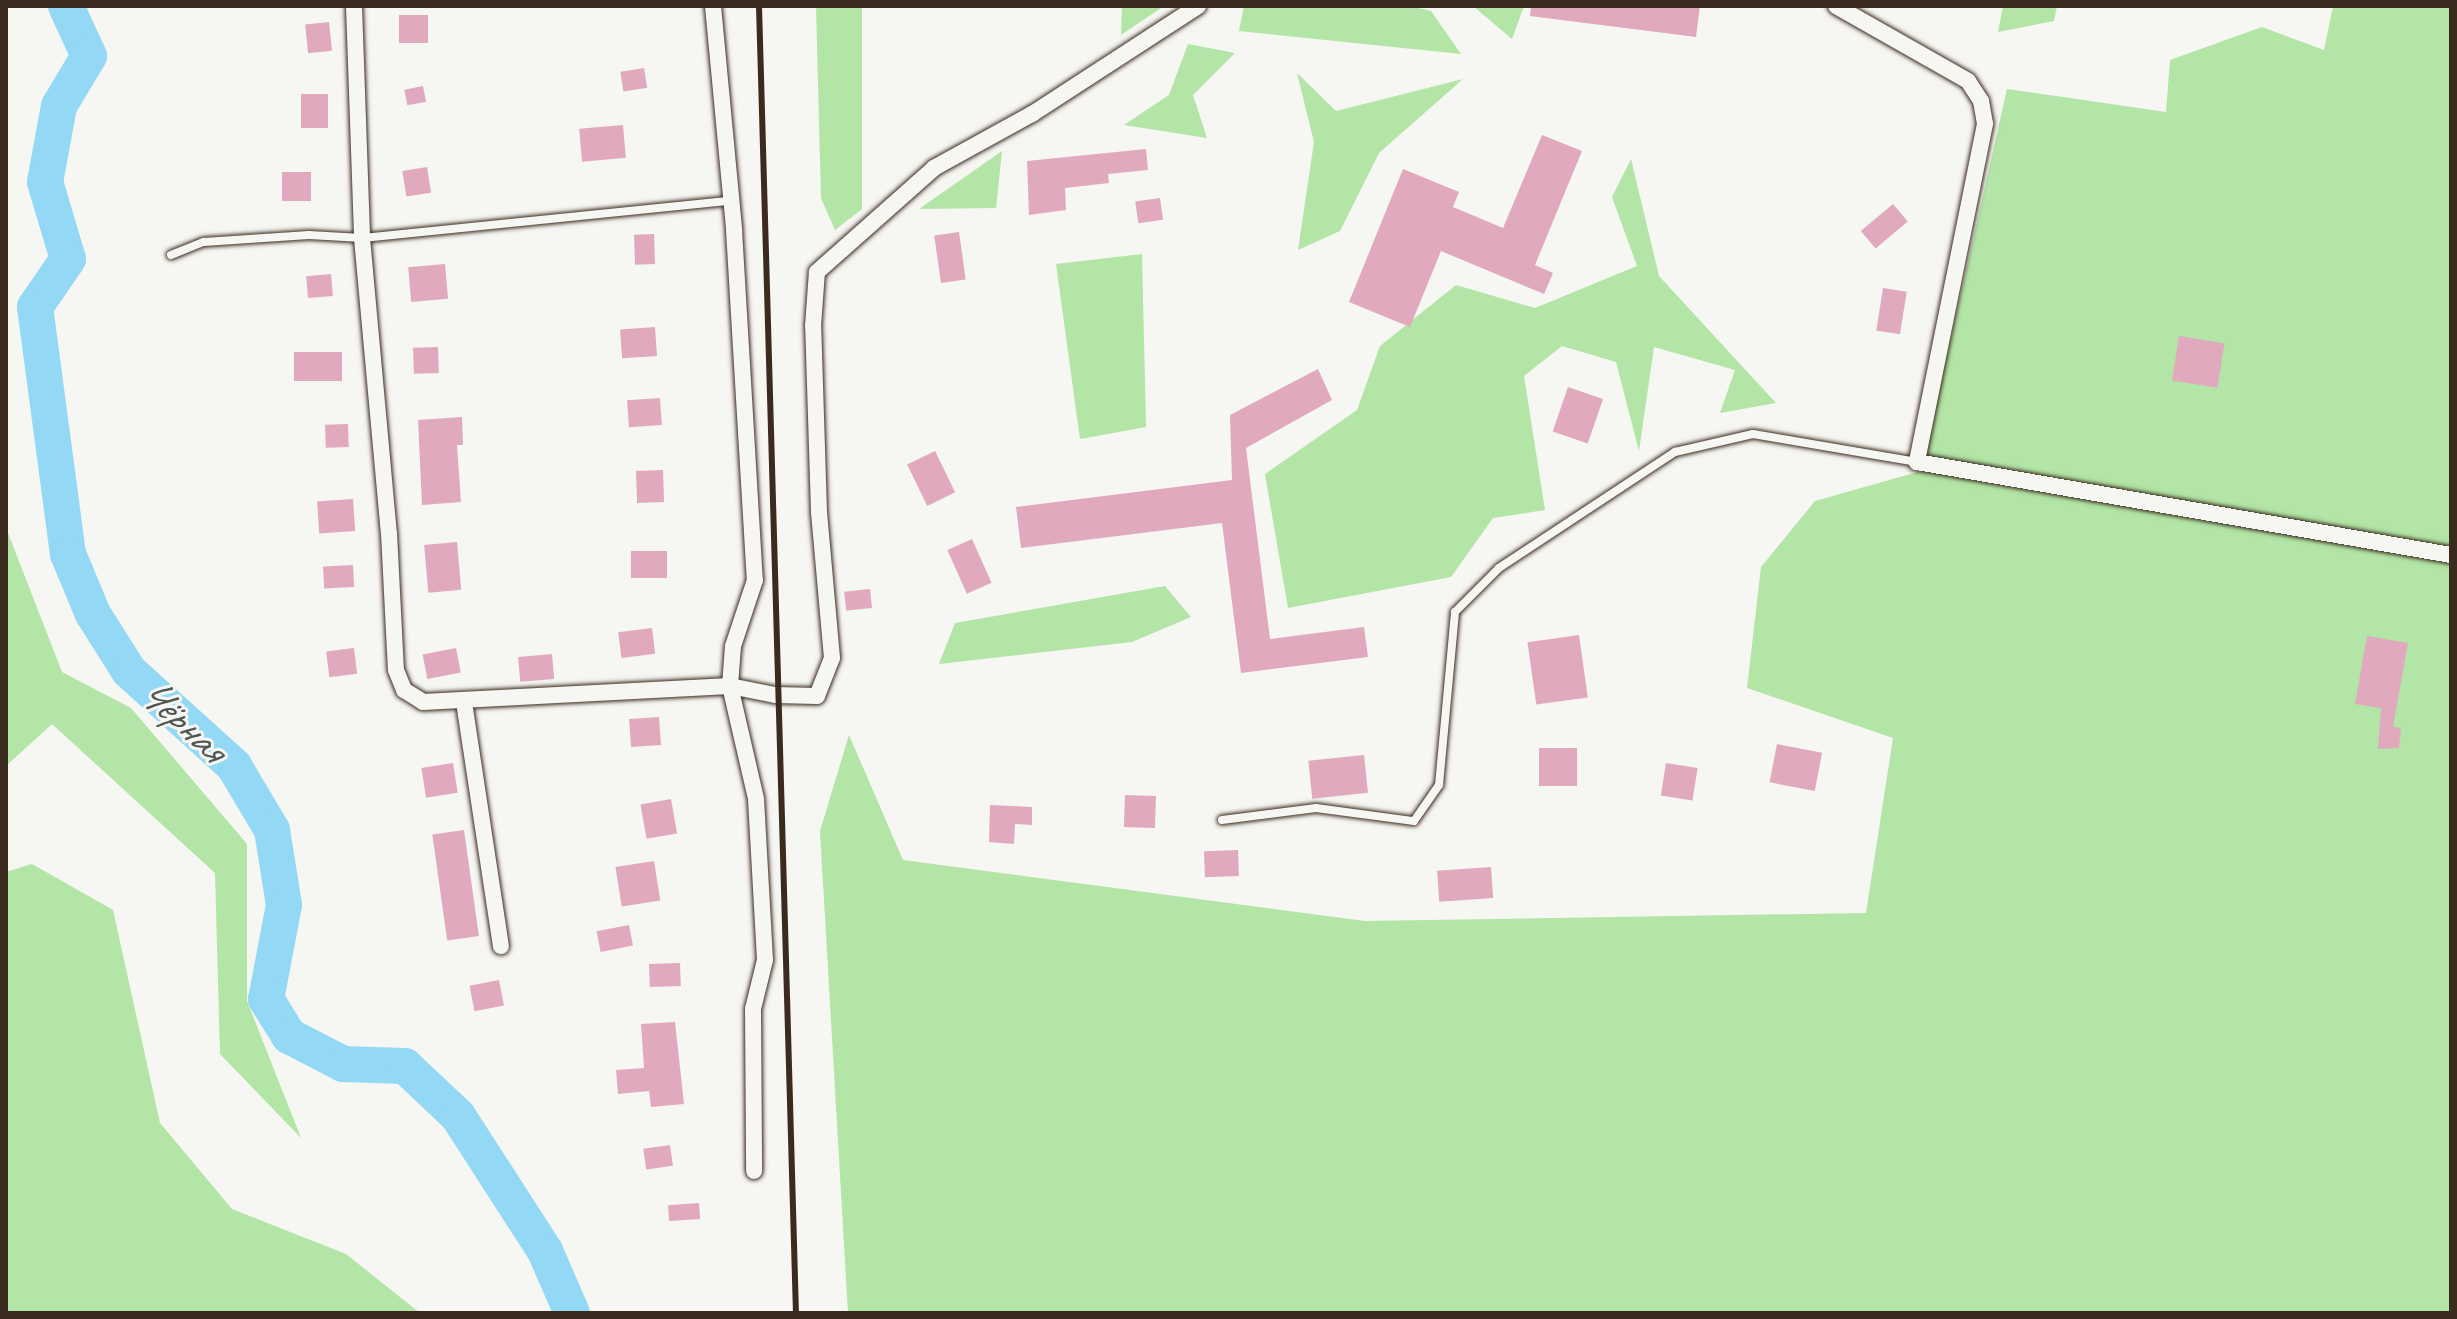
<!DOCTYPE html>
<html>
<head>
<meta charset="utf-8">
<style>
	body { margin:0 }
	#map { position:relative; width:2457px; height:1319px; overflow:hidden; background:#f6f6f2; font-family:Caveat,sans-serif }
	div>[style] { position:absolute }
	.green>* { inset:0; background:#b2e5a6 }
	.river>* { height:36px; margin:-18px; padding:0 18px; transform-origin:18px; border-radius:18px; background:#93d9f5 }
	.building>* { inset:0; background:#e1a9be; transform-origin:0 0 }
	.roads { filter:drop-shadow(0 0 2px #3b2a1e) drop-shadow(0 0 2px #3b2a1e) }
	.service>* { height:8px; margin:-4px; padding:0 4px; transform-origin:4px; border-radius:4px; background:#f6f6f2 }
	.minor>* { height:16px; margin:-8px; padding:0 8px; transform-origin:8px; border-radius:8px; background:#f6f6f2 }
	.rail>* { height:6px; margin:-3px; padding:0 3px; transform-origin:3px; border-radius:3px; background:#3b2a1e }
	span { translate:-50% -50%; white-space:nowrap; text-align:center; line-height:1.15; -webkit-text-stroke:6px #f6f6f2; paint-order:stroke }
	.water-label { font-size:42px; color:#515654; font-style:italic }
	.frame { position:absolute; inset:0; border:8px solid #3b2a1e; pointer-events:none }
</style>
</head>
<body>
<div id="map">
	<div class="green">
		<div style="clip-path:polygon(816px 6px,862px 6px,862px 209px,835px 230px,821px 198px)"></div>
		<div style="clip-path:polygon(1122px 6px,1164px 6px,1121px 35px)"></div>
		<div style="clip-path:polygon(1244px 6px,1409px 6px,1431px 11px,1461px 54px,1239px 31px)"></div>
		<div style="clip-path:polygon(1473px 6px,1524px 6px,1512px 39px)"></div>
		<div style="clip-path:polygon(2003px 6px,2057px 6px,2054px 21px,1998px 32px)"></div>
		<div style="clip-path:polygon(2333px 6px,2451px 6px,2451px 1313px,848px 1313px,820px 831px,849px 735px,903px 860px,1365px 921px,1866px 913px,1893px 738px,1747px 688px,1761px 567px,1815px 501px,1921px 471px,2007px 89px,2166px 112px,2170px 60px,2262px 27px,2324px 50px)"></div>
		<div style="clip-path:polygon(1188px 44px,1235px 53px,1193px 95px,1207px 138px,1124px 125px,1169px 95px)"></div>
		<div style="clip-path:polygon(1297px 73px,1336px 111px,1463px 79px,1379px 153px,1340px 231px,1298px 250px,1314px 142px)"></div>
		<div style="clip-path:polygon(1002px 151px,996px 208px,919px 209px)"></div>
		<div style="clip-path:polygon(1631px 159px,1659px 276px,1776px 403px,1720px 413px,1735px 370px,1654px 347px,1639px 451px,1616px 362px,1562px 346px,1524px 376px,1545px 510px,1493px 518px,1451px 577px,1288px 608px,1265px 474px,1357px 410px,1380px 346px,1456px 285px,1535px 308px,1637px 266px,1612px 197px)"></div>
		<div style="clip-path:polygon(1142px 254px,1146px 427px,1080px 439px,1056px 264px)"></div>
		<div style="clip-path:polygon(8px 533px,62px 672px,131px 708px,247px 844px,247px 1001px,301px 1138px,220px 1054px,215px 873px,52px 724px,6px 766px)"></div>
		<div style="clip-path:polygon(1165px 586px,1191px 617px,1132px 642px,939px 664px,955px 623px)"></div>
		<div style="clip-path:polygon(32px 864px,113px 910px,160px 1123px,232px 1209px,346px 1254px,420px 1313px,6px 1313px,6px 872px)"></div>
	</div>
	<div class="river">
		<div style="left:66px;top:6px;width:55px;rotate:65.3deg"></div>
		<div style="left:89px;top:56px;width:58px;rotate:121deg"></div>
		<div style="left:59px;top:106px;width:77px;rotate:100.4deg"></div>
		<div style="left:45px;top:182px;width:80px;rotate:73.4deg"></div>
		<div style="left:68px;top:259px;width:58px;rotate:124.5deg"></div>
		<div style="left:35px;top:307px;width:249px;rotate:82.4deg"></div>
		<div style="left:68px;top:554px;width:65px;rotate:67.4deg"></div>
		<div style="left:93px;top:614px;width:67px;rotate:57.7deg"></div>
		<div style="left:129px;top:671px;width:142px;rotate:42.1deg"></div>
		<div style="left:234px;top:766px;width:74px;rotate:59.3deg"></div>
		<div style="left:272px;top:830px;width:76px;rotate:80.9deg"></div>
		<div style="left:284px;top:905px;width:96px;rotate:100.8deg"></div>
		<div style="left:266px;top:999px;width:44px;rotate:58.1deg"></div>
		<div style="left:289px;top:1036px;width:61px;rotate:27.4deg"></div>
		<div style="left:343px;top:1064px;width:62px;rotate:1.8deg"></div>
		<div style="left:405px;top:1066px;width:73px;rotate:43.3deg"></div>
		<div style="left:458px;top:1116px;width:161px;rotate:57.2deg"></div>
		<div style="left:545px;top:1251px;width:68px;rotate:66.5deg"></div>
	</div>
	<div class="building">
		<div style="clip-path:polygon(1531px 6px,1700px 6px,1696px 37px,1530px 16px)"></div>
		<div style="left:428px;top:15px;width:28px;height:29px;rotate:90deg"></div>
		<div style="left:329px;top:22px;width:29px;height:24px;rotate:84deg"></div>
		<div style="left:644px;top:68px;width:20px;height:24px;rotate:81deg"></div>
		<div style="left:423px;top:86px;width:16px;height:19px;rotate:79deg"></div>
		<div style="left:301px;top:94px;width:27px;height:34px"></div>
		<div style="left:623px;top:125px;width:33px;height:44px;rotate:85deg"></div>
		<div style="clip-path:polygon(1542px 135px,1582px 151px,1535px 265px,1553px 273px,1544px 294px,1441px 251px,1410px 327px,1349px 302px,1403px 169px,1459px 192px,1453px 207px,1503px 228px)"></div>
		<div style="clip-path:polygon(1146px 149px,1148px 170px,1108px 174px,1109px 183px,1065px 188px,1066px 210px,1029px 215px,1027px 161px)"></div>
		<div style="left:427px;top:167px;width:26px;height:25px;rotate:81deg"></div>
		<div style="left:282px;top:172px;width:29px;height:29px"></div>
		<div style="left:1160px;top:198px;width:22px;height:25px;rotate:82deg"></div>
		<div style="left:1893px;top:204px;width:23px;height:42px;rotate:50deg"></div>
		<div style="left:959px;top:232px;width:48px;height:25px;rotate:82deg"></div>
		<div style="left:654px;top:234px;width:30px;height:20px;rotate:88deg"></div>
		<div style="left:445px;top:264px;width:35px;height:37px;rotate:85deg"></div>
		<div style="left:331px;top:274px;width:22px;height:25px;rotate:85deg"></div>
		<div style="left:1883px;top:288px;width:24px;height:43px;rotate:9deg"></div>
		<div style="left:655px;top:327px;width:29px;height:35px;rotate:86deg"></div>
		<div style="left:2179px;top:336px;width:46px;height:45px;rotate:9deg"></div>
		<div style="left:438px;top:347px;width:26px;height:25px;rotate:88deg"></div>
		<div style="left:342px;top:352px;width:29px;height:48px;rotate:90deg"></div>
		<div style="clip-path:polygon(1318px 369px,1332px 400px,1246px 448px,1270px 639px,1364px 627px,1368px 657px,1241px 673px,1222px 523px,1021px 548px,1016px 507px,1232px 480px,1230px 415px)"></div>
		<div style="left:1568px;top:387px;width:37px;height:47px;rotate:19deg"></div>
		<div style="left:660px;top:398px;width:27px;height:33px;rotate:86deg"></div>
		<div style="clip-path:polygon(462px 417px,463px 445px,457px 445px,461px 502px,422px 505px,418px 420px)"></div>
		<div style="left:348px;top:424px;width:23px;height:23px;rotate:88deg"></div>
		<div style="left:935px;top:451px;width:46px;height:31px;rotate:64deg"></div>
		<div style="left:663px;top:470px;width:32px;height:27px;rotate:88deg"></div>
		<div style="left:353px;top:499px;width:32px;height:36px;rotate:86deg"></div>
		<div style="left:972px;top:539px;width:48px;height:27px;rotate:66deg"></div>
		<div style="left:457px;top:542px;width:48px;height:33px;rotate:85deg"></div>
		<div style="left:667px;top:551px;width:27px;height:36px;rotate:90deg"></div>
		<div style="left:353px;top:565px;width:22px;height:30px;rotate:87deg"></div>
		<div style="left:870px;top:589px;width:19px;height:26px;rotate:84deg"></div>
		<div style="left:652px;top:628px;width:26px;height:34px;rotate:83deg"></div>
		<div style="left:1579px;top:635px;width:63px;height:52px;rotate:82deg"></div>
		<div style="clip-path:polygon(2367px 636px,2408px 643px,2393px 727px,2401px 728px,2399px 748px,2378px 749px,2381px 708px,2355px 704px)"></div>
		<div style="left:354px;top:648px;width:26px;height:28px;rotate:83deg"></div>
		<div style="left:456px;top:648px;width:25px;height:34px;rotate:79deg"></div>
		<div style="left:552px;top:654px;width:25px;height:34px;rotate:85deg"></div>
		<div style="left:659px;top:717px;width:28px;height:30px;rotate:86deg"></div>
		<div style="left:1777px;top:744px;width:46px;height:39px;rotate:11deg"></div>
		<div style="left:1539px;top:748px;width:38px;height:38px"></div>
		<div style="left:1364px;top:755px;width:38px;height:56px;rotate:84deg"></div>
		<div style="left:453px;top:763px;width:30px;height:32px;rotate:81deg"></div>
		<div style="left:1666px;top:763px;width:32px;height:33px;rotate:9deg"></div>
		<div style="left:1125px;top:795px;width:31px;height:32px;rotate:2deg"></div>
		<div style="left:671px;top:799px;width:35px;height:31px;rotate:80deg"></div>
		<div style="clip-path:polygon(990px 805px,1032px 807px,1032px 825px,1015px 824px,1014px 844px,989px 842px)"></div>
		<div style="left:464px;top:830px;width:107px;height:32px;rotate:82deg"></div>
		<div style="left:1238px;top:850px;width:26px;height:34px;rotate:88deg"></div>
		<div style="left:654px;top:861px;width:40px;height:39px;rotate:81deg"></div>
		<div style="left:1491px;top:867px;width:31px;height:54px;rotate:86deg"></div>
		<div style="left:629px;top:925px;width:21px;height:33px;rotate:79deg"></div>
		<div style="left:680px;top:963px;width:23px;height:31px;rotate:88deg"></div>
		<div style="left:499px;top:980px;width:26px;height:30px;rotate:79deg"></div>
		<div style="clip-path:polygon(675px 1022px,684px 1104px,651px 1107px,649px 1091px,618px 1094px,616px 1070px,644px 1068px,641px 1024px)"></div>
		<div style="left:670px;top:1145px;width:21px;height:27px;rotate:82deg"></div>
		<div style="left:699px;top:1203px;width:16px;height:31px;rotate:86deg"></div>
	</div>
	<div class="roads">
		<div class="service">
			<div style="left:171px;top:255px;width:35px;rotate:-22deg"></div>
			<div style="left:204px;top:242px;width:105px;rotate:-3.8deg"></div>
			<div style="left:309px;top:235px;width:53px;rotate:3.2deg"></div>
			<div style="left:362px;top:238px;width:368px;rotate:-5.8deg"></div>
			<div style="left:1222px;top:820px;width:95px;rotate:-7.3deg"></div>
			<div style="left:1316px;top:808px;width:99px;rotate:7.6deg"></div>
			<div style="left:1414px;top:821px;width:44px;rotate:-55.2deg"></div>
			<div style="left:1439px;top:785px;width:174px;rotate:-84.7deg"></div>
			<div style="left:1455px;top:612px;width:62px;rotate:-45deg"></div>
			<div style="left:1499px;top:568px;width:211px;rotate:-33.4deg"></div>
			<div style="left:1675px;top:452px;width:80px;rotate:-13deg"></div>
			<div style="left:1753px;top:434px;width:165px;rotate:9.7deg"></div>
		</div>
		<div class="minor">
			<div style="left:354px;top:6px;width:232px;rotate:88deg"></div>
			<div style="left:362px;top:238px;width:296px;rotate:84.8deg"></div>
			<div style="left:389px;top:533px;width:137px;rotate:87.1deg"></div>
			<div style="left:396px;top:670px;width:22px;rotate:68deg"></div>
			<div style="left:404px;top:690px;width:22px;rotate:32deg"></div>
			<div style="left:423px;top:702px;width:307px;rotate:-3deg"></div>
			<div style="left:730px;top:686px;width:46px;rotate:11.3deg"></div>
			<div style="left:775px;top:695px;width:42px;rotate:1.4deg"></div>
			<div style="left:817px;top:696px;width:41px;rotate:-68.5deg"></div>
			<div style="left:832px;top:658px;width:147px;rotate:-95.1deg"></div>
			<div style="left:819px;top:512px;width:186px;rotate:-91.8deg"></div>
			<div style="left:813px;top:326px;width:54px;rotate:-85.8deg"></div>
			<div style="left:817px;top:272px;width:157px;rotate:-41.6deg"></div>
			<div style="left:934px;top:168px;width:112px;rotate:-28.9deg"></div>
			<div style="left:1032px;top:114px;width:198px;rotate:-33deg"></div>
			<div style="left:713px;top:6px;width:225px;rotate:84.6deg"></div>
			<div style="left:734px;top:230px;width:351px;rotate:86.6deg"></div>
			<div style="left:755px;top:580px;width:70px;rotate:108.4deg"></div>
			<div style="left:733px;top:646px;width:40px;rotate:94.3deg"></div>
			<div style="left:730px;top:686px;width:116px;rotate:77deg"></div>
			<div style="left:756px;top:799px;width:161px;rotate:86.8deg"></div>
			<div style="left:765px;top:960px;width:50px;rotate:103.8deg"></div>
			<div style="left:753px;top:1009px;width:162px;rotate:89.6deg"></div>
			<div style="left:1836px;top:6px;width:152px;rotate:29.6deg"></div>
			<div style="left:1968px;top:81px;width:24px;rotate:57deg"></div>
			<div style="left:1981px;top:101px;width:23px;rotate:80deg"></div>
			<div style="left:1985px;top:124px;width:345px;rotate:101.4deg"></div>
			<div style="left:1917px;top:462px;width:542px;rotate:9.88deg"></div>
			<div style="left:464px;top:702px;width:247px;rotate:81.4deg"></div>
		</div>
	</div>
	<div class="rail">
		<div style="left:759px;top:6px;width:1308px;rotate:88.38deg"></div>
	</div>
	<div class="water-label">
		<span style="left:182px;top:720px;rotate:43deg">Чёрная</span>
	</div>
	<div class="frame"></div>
</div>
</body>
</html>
